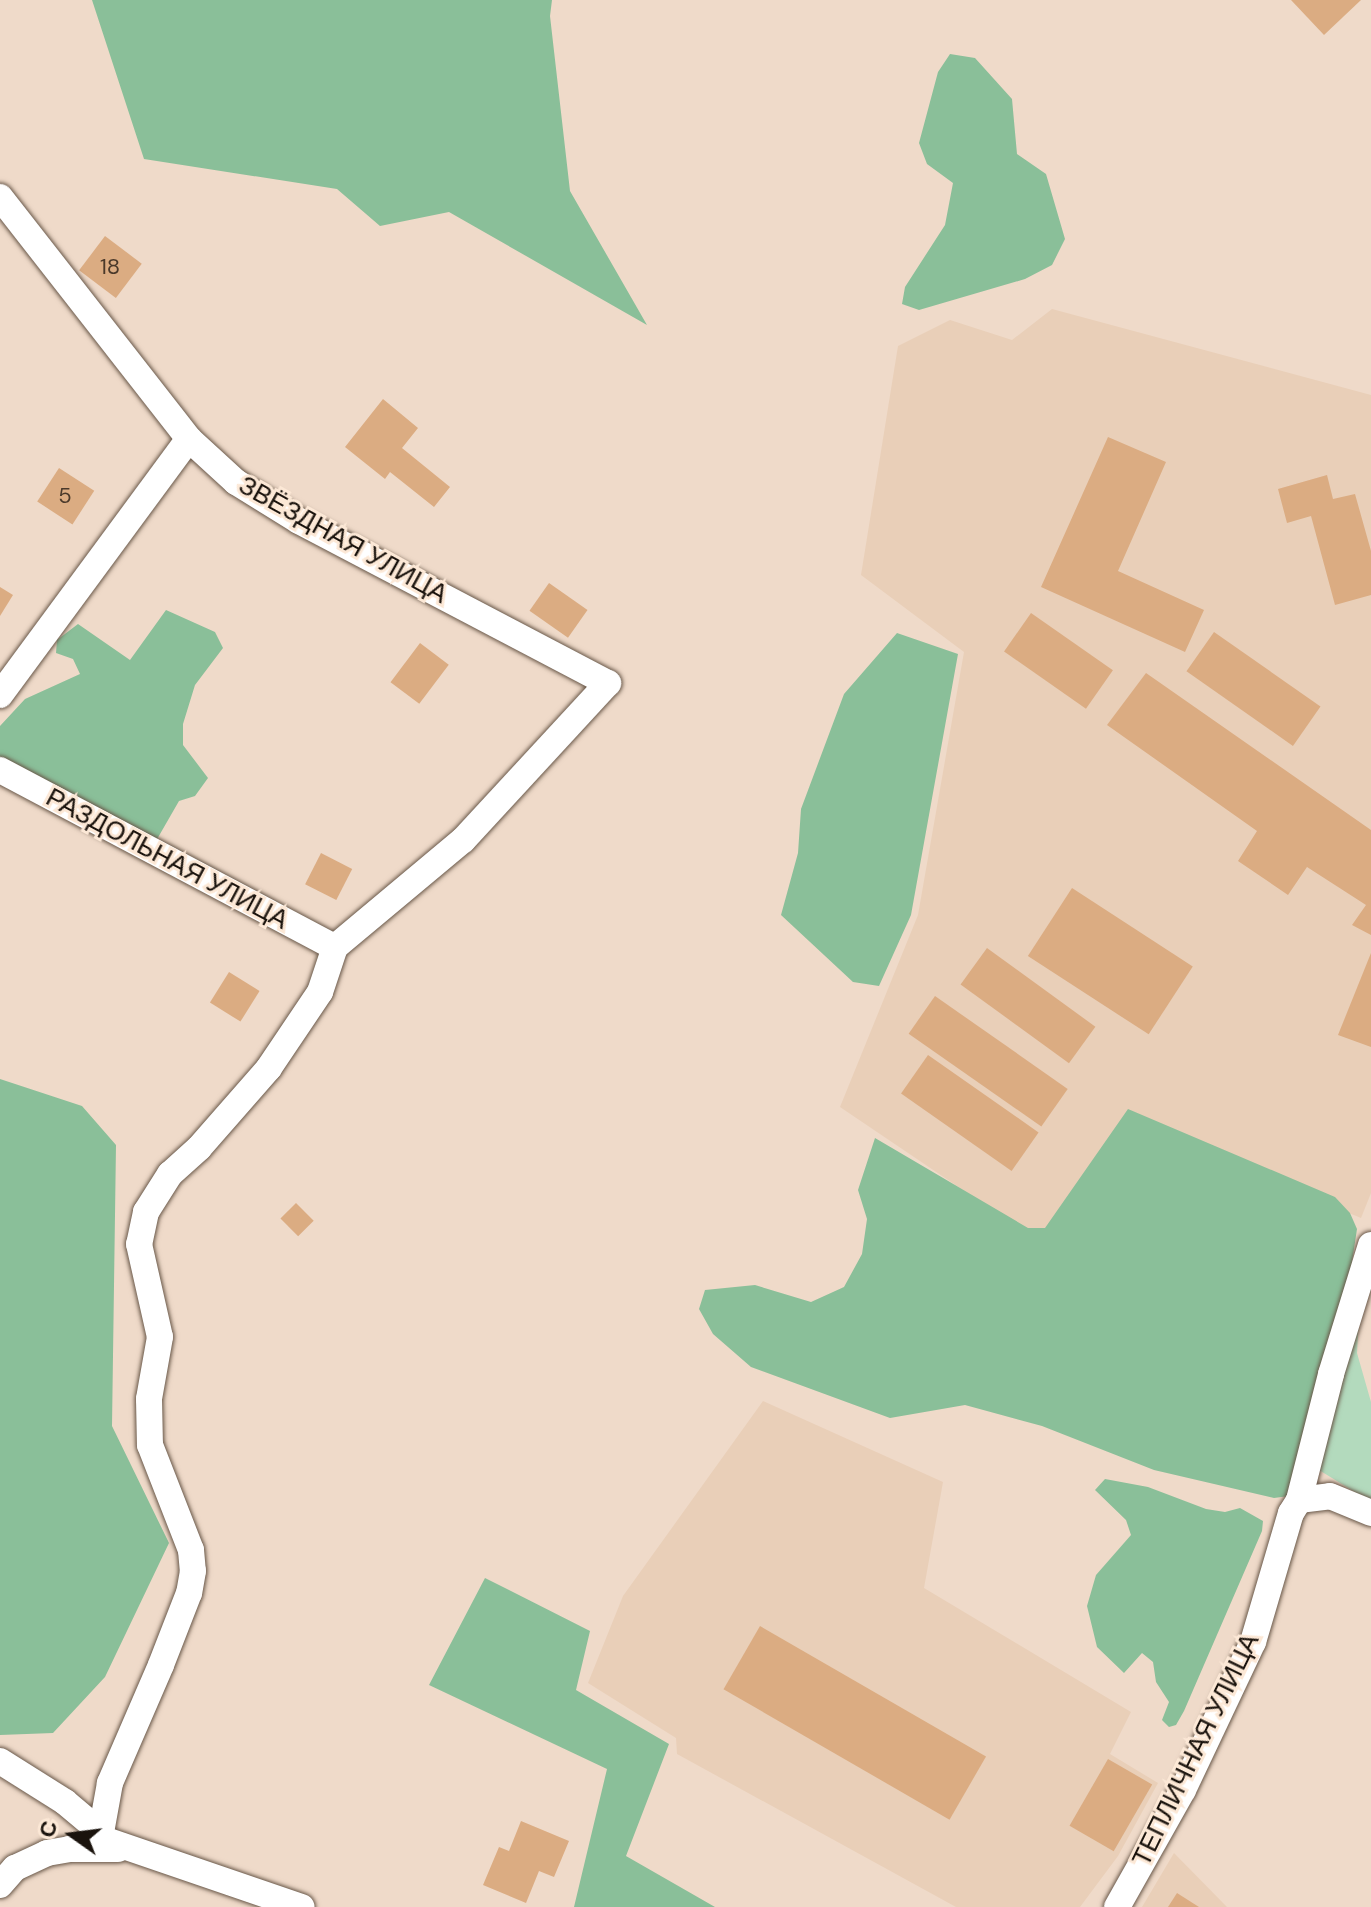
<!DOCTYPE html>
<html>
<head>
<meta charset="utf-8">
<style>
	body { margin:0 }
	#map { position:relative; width:1371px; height:1907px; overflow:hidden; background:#efdac9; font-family:"DM Sans",sans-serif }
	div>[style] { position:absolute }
	.built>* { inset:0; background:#e9cfb8 }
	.green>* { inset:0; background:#b3dabd }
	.forest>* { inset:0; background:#8abf99 }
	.building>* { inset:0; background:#dbac82; transform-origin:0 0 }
	.roads { filter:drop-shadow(0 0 2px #685748) drop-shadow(0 0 2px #685748) }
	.street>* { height:26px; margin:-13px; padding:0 13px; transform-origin:13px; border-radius:13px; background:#fff }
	span { translate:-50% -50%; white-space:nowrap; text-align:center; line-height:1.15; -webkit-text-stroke:6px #fce8d6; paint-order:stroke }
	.number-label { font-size:22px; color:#4a392a }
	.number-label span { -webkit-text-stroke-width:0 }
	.street-label { font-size:26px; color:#1a130d }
	.north { position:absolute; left:32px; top:1795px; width:80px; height:80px; -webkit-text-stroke:6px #fce8d6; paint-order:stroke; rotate:284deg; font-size:22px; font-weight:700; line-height:32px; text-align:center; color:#1a130d }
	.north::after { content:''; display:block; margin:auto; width:28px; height:36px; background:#1a130d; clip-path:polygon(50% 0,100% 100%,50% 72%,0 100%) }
</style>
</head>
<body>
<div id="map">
	<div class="built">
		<div style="clip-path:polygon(1052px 309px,1371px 395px,1371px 1193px,1361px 1218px,1129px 1122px,1043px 1244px,840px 1107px,918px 915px,964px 652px,861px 575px,898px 346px,950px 320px,1012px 340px)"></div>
		<div style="clip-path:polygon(763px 1401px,943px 1482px,924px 1588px,1131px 1712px,1110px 1754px,1158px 1783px,1118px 1856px,1080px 1907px,956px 1907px,677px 1754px,676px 1738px,588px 1683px,623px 1596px)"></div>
		<div style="clip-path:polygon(1174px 1853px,1227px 1907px,1142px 1907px)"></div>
	</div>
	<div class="green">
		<div style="clip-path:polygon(1359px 1318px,1357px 1353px,1371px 1402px,1371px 1502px,1319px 1470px)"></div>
	</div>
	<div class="forest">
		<div style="clip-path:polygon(92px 0,552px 0,550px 16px,570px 191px,647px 325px,449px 212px,380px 226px,337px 189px,144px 159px)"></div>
		<div style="clip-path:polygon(950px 54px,975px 58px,1012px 99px,1017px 154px,1046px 174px,1065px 239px,1052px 265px,1025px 279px,919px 310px,902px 304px,905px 287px,945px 225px,953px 183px,927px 164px,919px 143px,938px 72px)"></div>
		<div style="clip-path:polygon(166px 610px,215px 632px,223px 648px,195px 685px,183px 724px,183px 745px,208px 778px,195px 796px,179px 801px,156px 841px,0 763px,0 726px,25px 699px,80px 674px,73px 659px,56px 653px,57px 640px,78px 624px,130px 660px)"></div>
		<div style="clip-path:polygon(897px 633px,958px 654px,911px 915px,879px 986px,853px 982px,781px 915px,798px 853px,801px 809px,844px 694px)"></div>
		<div style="clip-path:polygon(0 1079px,82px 1106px,116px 1145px,112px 1426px,169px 1543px,105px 1677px,53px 1733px,0 1735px)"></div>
		<div style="clip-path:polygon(1128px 1109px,1335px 1197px,1350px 1213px,1357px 1229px,1349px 1282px,1289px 1496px,1274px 1498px,1154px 1470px,1042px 1426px,965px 1405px,890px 1418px,751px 1367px,713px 1334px,699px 1309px,705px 1290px,755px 1285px,811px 1302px,844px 1287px,862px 1254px,867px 1219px,858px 1190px,875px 1138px,1028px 1228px,1045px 1228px)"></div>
		<div style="clip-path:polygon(1105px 1479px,1148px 1487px,1206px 1509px,1225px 1512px,1240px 1508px,1263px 1521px,1262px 1531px,1184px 1711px,1176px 1725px,1169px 1727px,1162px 1720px,1169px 1702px,1156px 1682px,1153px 1662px,1142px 1653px,1124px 1673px,1097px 1647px,1087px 1606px,1096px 1575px,1131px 1535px,1126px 1520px,1095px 1490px)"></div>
		<div style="clip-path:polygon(485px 1578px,590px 1631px,576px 1690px,669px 1744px,626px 1856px,715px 1907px,574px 1907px,607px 1769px,429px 1685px)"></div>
	</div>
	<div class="building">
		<div style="clip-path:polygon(1291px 0,1361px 0,1324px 35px)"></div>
		<div style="left:105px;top:236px;width:46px;height:43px;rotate:37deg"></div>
		<div style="clip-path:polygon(383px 399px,418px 428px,402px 448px,450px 487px,434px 507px,390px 472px,385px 479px,345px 447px)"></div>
		<div style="clip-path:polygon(1108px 437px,1166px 462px,1118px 571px,1204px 610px,1185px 652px,1041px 587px)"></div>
		<div style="left:59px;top:468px;width:42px;height:40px;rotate:33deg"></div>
		<div style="clip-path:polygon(1327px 475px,1333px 499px,1355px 494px,1371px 551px,1371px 595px,1335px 605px,1311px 516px,1287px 523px,1278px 489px)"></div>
		<div style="left:549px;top:583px;width:47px;height:34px;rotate:35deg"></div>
		<div style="clip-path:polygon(0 587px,13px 595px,0 616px)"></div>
		<div style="left:1031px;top:613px;width:100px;height:47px;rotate:35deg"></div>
		<div style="left:1214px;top:632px;width:130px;height:48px;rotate:35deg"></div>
		<div style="left:420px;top:643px;width:36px;height:49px;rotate:37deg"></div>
		<div style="clip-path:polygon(1146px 673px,1371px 830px,1371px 935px,1352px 925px,1366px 905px,1307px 867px,1288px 895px,1238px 861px,1257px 831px,1107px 725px)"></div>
		<div style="left:321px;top:853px;width:35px;height:35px;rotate:27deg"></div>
		<div style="left:1072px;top:888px;width:144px;height:81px;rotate:33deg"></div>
		<div style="left:987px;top:948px;width:134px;height:45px;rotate:36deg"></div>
		<div style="clip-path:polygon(1371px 953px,1371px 1047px,1338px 1035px)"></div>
		<div style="left:229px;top:972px;width:36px;height:36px;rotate:32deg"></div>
		<div style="left:935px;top:996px;width:162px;height:46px;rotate:35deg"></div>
		<div style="left:928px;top:1055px;width:135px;height:47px;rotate:35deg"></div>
		<div style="left:296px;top:1203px;width:25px;height:22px;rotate:45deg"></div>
		<div style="left:760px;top:1626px;width:261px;height:73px;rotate:30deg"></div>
		<div style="left:1108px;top:1759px;width:51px;height:77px;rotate:30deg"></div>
		<div style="clip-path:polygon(521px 1821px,569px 1841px,554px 1877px,539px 1871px,526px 1903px,483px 1885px,499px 1847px,509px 1851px)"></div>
		<div style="clip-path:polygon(1177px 1893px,1199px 1907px,1168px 1907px)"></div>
	</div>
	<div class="roads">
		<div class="street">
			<div style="left:0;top:197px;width:307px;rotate:52deg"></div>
			<div style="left:189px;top:439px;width:64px;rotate:42.5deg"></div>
			<div style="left:236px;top:482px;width:74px;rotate:31.8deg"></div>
			<div style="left:299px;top:521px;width:349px;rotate:27.7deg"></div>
			<div style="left:608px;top:683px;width:214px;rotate:132.7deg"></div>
			<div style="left:463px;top:840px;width:167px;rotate:140.1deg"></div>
			<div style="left:335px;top:947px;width:47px;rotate:108.4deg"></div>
			<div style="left:320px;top:992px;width:92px;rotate:123.9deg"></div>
			<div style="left:269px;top:1068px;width:106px;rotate:131.2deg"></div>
			<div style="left:199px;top:1148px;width:39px;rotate:138deg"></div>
			<div style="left:170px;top:1174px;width:45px;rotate:122.3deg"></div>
			<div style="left:146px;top:1212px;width:33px;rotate:102deg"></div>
			<div style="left:139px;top:1244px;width:95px;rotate:77.3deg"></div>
			<div style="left:160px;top:1337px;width:63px;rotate:100.1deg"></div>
			<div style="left:149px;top:1399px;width:46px;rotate:88.8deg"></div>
			<div style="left:150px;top:1445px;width:113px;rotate:68.7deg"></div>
			<div style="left:191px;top:1550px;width:21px;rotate:85deg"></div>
			<div style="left:193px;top:1571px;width:22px;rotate:100deg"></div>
			<div style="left:189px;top:1593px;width:77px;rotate:111.3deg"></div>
			<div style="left:161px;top:1665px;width:129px;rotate:113.4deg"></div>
			<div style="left:110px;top:1783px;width:56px;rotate:100.3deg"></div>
			<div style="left:0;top:695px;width:318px;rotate:-53.6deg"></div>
			<div style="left:0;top:770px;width:379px;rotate:27.9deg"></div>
			<div style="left:1299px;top:1500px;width:130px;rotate:-75.7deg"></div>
			<div style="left:1331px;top:1374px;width:135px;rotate:-72.8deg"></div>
			<div style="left:0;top:1761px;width:77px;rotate:32.2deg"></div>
			<div style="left:65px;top:1802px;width:34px;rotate:40deg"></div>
			<div style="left:91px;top:1824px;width:17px;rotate:57deg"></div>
			<div style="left:100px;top:1838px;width:213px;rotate:18.9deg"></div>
			<div style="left:0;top:1885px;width:23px;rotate:-49deg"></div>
			<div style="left:15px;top:1868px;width:35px;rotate:-25deg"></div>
			<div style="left:47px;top:1853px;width:22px;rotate:-10deg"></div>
			<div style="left:69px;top:1849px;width:49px"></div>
			<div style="left:1117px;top:1907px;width:134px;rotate:-60.6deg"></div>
			<div style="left:1183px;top:1790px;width:164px;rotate:-64.7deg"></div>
			<div style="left:1253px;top:1642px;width:134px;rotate:-73.6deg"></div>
			<div style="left:1291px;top:1513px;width:15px;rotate:-58deg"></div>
			<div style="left:1299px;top:1500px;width:31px;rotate:-7deg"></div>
			<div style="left:1330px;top:1496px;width:44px;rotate:22.5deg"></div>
		</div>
	</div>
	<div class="number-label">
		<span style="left:110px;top:267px">18</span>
		<span style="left:65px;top:496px">5</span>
	</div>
	<div class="street-label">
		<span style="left:343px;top:540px;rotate:29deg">ЗВЁЗДНАЯ УЛИЦА</span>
		<span style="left:167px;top:859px;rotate:28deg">РАЗДОЛЬНАЯ УЛИЦА</span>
		<span style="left:1196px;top:1750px;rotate:-64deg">ТЕПЛИЧНАЯ УЛИЦА</span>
	</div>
	<div class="north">С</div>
</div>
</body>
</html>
